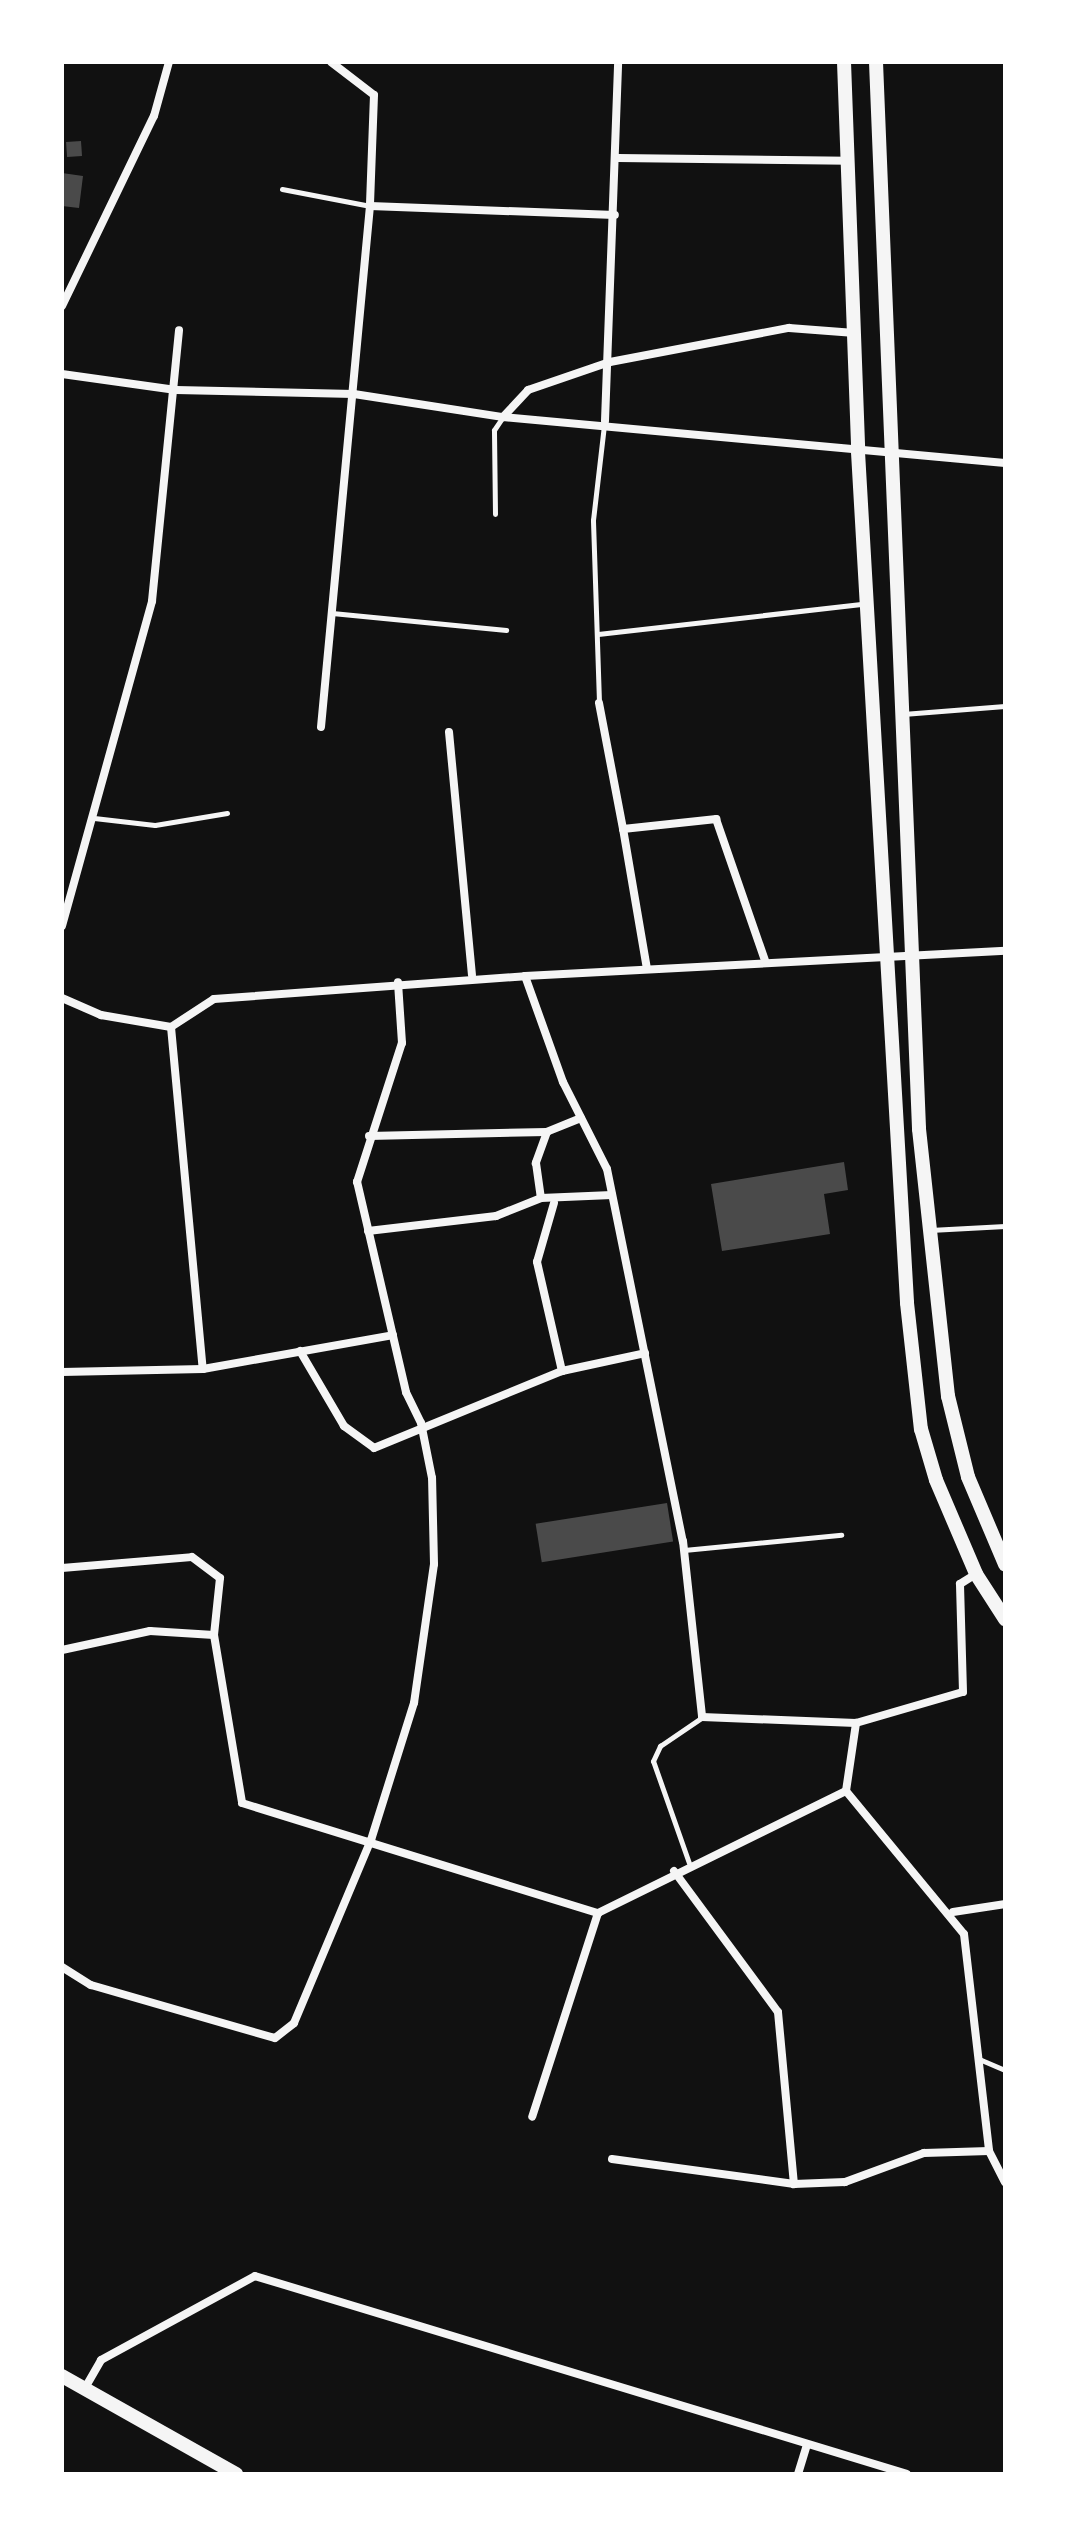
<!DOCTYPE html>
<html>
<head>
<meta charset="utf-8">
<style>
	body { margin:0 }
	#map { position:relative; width:1067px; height:2536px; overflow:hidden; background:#111; font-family:"Titillium Web",sans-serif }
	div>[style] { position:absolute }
	.building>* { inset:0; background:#4a4a4a; transform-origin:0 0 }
	.service>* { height:5px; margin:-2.5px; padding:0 2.5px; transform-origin:2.5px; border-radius:2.5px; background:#f5f5f5 }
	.minor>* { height:8px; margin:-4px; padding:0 4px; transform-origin:4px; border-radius:4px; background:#f5f5f5 }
	.tertiary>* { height:14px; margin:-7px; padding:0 7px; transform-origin:7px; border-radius:7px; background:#f5f5f5 }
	span { translate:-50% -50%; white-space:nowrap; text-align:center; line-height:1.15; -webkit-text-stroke:7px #fff; paint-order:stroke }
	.frame { position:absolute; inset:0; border:64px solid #fff; pointer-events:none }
</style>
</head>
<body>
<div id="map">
	<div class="building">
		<div style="left:81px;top:141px;width:15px;height:15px;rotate:86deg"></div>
		<div style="clip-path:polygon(62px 173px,83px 176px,79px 208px,62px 206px)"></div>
		<div style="clip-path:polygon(844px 1162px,848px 1190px,824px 1194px,830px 1234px,722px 1251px,711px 1184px)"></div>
		<div style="left:667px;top:1503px;width:39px;height:133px;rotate:81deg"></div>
	</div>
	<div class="service">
		<div style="left:282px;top:189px;width:90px;rotate:10.9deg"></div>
		<div style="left:495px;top:514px;width:84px;rotate:-90.7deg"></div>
		<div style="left:494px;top:430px;width:14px;rotate:-56deg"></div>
		<div style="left:332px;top:613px;width:175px;rotate:5.6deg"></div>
		<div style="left:598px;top:634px;width:267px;rotate:-6.5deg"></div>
		<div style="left:599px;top:702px;width:182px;rotate:-91.9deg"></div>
		<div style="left:593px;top:520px;width:96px;rotate:-83.4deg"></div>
		<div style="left:903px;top:714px;width:102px;rotate:-4.5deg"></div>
		<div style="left:94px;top:818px;width:61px;rotate:6.5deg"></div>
		<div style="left:155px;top:825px;width:73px;rotate:-9.5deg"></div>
		<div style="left:930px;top:1230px;width:75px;rotate:-3.1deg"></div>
		<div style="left:684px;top:1550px;width:158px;rotate:-5.5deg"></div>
		<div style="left:689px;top:1863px;width:108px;rotate:-109.4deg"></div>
		<div style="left:653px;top:1761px;width:17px;rotate:-65deg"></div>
		<div style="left:660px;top:1746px;width:50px;rotate:-34.3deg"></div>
		<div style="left:979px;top:2059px;width:28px;rotate:23deg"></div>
	</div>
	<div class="minor">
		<div style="left:331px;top:62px;width:54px;rotate:37.5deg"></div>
		<div style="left:374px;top:95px;width:111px;rotate:92.1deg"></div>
		<div style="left:618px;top:158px;width:230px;rotate:0.7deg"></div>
		<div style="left:62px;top:306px;width:211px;rotate:-64.2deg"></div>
		<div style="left:154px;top:116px;width:56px;rotate:-74.5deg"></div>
		<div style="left:62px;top:374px;width:115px;rotate:8deg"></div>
		<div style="left:176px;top:390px;width:178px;rotate:1.3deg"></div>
		<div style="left:354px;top:394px;width:151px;rotate:8.8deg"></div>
		<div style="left:503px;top:417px;width:504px;rotate:5.24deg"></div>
		<div style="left:503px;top:417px;width:37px;rotate:-47deg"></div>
		<div style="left:528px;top:390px;width:87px;rotate:-18.9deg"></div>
		<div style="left:610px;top:362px;width:182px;rotate:-10.8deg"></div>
		<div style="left:789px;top:328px;width:66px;rotate:4.3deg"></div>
		<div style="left:605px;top:421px;width:359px;rotate:-87.9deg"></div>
		<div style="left:599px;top:703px;width:128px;rotate:79.2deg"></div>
		<div style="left:321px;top:727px;width:523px;rotate:-84.63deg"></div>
		<div style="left:370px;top:206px;width:245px;rotate:2.1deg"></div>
		<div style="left:449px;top:732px;width:244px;rotate:84.6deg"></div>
		<div style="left:62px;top:926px;width:337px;rotate:-74.5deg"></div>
		<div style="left:152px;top:601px;width:272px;rotate:-84.3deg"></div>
		<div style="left:647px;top:969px;width:142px;rotate:-99.7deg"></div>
		<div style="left:623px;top:829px;width:94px;rotate:-6.1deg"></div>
		<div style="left:716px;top:819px;width:152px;rotate:70.9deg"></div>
		<div style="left:525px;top:976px;width:481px;rotate:-3deg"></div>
		<div style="left:62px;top:998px;width:43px;rotate:23.6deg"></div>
		<div style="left:101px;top:1015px;width:71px;rotate:9.7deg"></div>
		<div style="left:171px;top:1027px;width:51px;rotate:-33.1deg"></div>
		<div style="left:214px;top:999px;width:312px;rotate:-4.2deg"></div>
		<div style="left:525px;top:976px;width:113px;rotate:70.3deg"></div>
		<div style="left:563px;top:1082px;width:97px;rotate:63.2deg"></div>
		<div style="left:607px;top:1169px;width:380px;rotate:78.5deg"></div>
		<div style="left:683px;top:1541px;width:177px;rotate:83.8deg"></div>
		<div style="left:702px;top:1717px;width:154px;rotate:2.2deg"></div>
		<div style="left:856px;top:1723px;width:111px;rotate:-16.2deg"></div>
		<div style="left:963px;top:1692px;width:108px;rotate:-91.6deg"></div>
		<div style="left:960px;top:1584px;width:19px;rotate:-32deg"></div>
		<div style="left:171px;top:1027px;width:343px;rotate:84.7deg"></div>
		<div style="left:581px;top:1118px;width:37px;rotate:158deg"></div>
		<div style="left:547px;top:1132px;width:33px;rotate:110deg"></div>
		<div style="left:536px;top:1163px;width:35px;rotate:82deg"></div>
		<div style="left:541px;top:1198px;width:71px;rotate:-2.4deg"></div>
		<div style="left:369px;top:1136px;width:178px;rotate:-1.3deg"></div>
		<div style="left:554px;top:1203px;width:61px;rotate:106.1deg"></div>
		<div style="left:537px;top:1262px;width:112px;rotate:77.1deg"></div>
		<div style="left:368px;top:1231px;width:129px;rotate:-6.7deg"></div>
		<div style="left:496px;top:1216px;width:48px;rotate:-21.8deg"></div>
		<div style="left:300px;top:1351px;width:87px;rotate:59.6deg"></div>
		<div style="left:344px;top:1426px;width:37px;rotate:36deg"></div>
		<div style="left:374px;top:1448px;width:203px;rotate:-22.3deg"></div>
		<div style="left:562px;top:1371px;width:85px;rotate:-12.2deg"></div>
		<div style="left:62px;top:1372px;width:141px;rotate:-1.2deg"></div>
		<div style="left:203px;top:1369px;width:193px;rotate:-10.1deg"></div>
		<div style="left:62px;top:1568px;width:130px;rotate:-4.8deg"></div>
		<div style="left:192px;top:1557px;width:35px;rotate:37deg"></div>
		<div style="left:220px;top:1578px;width:57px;rotate:96deg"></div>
		<div style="left:214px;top:1635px;width:170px;rotate:80.5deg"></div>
		<div style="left:242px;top:1803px;width:373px;rotate:17.2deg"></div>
		<div style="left:598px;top:1913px;width:214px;rotate:107.9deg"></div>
		<div style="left:62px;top:1650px;width:90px;rotate:-12.2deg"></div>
		<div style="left:150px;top:1631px;width:64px;rotate:3.6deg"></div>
		<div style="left:846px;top:1791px;width:185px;rotate:50.5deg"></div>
		<div style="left:964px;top:1934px;width:218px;rotate:83.4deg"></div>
		<div style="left:989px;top:2151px;width:35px;rotate:63deg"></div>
		<div style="left:674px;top:1871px;width:175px;rotate:53.6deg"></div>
		<div style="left:778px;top:2012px;width:173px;rotate:84.7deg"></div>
		<div style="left:953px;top:1912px;width:53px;rotate:-8.7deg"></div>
		<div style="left:598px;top:1913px;width:276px;rotate:-26.2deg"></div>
		<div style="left:846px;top:1791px;width:69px;rotate:-81.6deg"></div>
		<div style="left:62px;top:1967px;width:34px;rotate:32deg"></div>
		<div style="left:91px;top:1985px;width:191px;rotate:16.1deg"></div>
		<div style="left:275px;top:2038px;width:24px;rotate:-38deg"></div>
		<div style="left:294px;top:2023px;width:199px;rotate:-67.2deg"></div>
		<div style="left:371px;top:1840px;width:144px;rotate:-72.6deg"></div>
		<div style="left:414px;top:1703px;width:140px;rotate:-81.8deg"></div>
		<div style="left:434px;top:1564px;width:86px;rotate:-91.3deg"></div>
		<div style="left:432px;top:1478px;width:56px;rotate:-101.3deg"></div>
		<div style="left:421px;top:1423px;width:34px;rotate:-116deg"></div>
		<div style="left:406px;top:1392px;width:216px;rotate:-103.1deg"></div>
		<div style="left:357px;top:1182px;width:146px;rotate:-72.1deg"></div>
		<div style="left:402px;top:1043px;width:61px;rotate:-93.8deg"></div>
		<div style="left:612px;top:2159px;width:184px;rotate:7.8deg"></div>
		<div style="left:794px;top:2184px;width:51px;rotate:-2.2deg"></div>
		<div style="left:845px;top:2182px;width:84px;rotate:-20.2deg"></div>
		<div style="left:924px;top:2153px;width:65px;rotate:-1.8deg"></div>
		<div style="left:85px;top:2388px;width:32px;rotate:-60deg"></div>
		<div style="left:101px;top:2360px;width:175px;rotate:-28.6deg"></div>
		<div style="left:255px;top:2276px;width:681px;rotate:16.89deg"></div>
		<div style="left:798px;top:2474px;width:31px;rotate:-73deg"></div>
	</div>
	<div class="tertiary">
		<div style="left:844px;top:62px;width:390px;rotate:87.9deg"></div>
		<div style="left:858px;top:452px;width:852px;rotate:86.7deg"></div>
		<div style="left:907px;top:1303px;width:127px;rotate:83.7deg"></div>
		<div style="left:921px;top:1429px;width:53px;rotate:73.6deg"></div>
		<div style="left:936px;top:1480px;width:102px;rotate:66.9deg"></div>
		<div style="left:976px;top:1574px;width:54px;rotate:57.2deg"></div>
		<div style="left:876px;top:62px;width:1068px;rotate:87.69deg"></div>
		<div style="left:919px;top:1129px;width:269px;rotate:83.8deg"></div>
		<div style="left:948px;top:1396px;width:83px;rotate:76.1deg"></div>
		<div style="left:968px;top:1477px;width:95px;rotate:67deg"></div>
		<div style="left:62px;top:2376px;width:200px;rotate:29.4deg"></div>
	</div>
	<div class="frame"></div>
</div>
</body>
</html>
